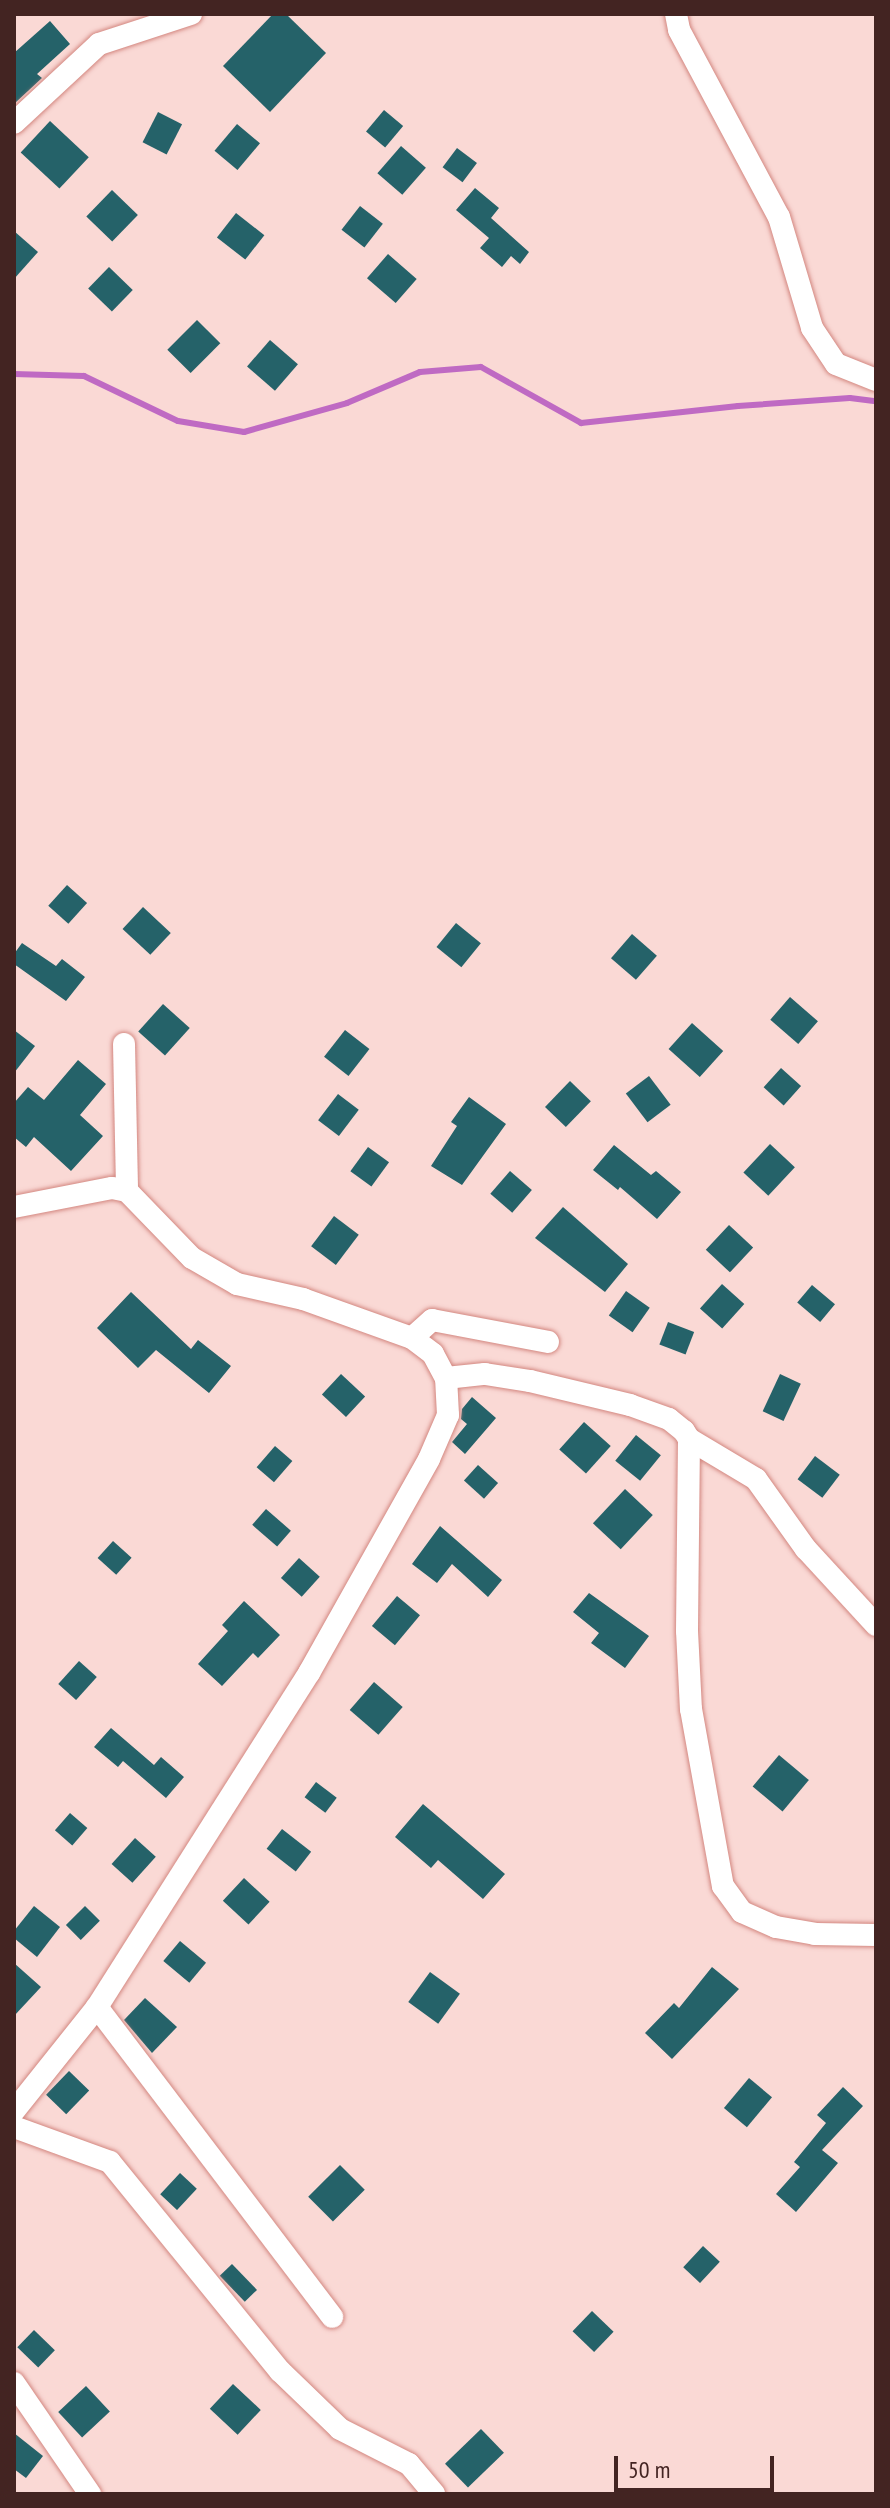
<!DOCTYPE html>
<html>
<head>
<meta charset="utf-8">
<style>
	body { margin:0 }
	#map { position:relative; width:890px; height:2508px; overflow:hidden; background:#fad9d5; font-family:"PT Sans Narrow",sans-serif }
	div>[style] { position:absolute }
	.stream>* { height:6px; margin:-3px; padding:0 3px; transform-origin:3px; border-radius:3px; background:#bf6ac3 }
	.building>* { inset:0; background:#256269; transform-origin:0 0 }
	.roads { filter:drop-shadow(0 0 2px #d38780) drop-shadow(0 0 2px #d38780) }
	.minor>* { height:22px; margin:-11px; padding:0 11px; transform-origin:11px; border-radius:11px; background:#fff }
	span { translate:-50% -50%; white-space:nowrap; text-align:center; line-height:1.15; -webkit-text-stroke:8px #fad9d5; paint-order:stroke }
	.frame { position:absolute; inset:0; border:16px solid #432422; pointer-events:none }
	.scale { position:absolute; left:614px; top:2456px; width:160px; height:36px; box-sizing:border-box; border:4px solid #432422; border-top:0; padding-left:10px; font-size:24px; line-height:28px; white-space:nowrap; color:#432422; -webkit-text-stroke:6px #fad9d5; paint-order:stroke }
</style>
</head>
<body>
<div id="map">
	<div class="stream">
		<div style="left:14px;top:374px;width:70px;rotate:1.6deg"></div>
		<div style="left:84px;top:376px;width:104px;rotate:25.6deg"></div>
		<div style="left:178px;top:421px;width:67px;rotate:9.5deg"></div>
		<div style="left:244px;top:432px;width:107px;rotate:-15.7deg"></div>
		<div style="left:347px;top:403px;width:79px;rotate:-23deg"></div>
		<div style="left:420px;top:372px;width:61px;rotate:-4.7deg"></div>
		<div style="left:481px;top:367px;width:115px;rotate:29.2deg"></div>
		<div style="left:581px;top:423px;width:158px;rotate:-6.2deg"></div>
		<div style="left:738px;top:406px;width:112px;rotate:-4.1deg"></div>
		<div style="left:850px;top:398px;width:26px;rotate:7deg"></div>
	</div>
	<div class="building">
		<div style="clip-path:polygon(273px 14px,286px 14px,326px 53px,270px 112px,223px 66px)"></div>
		<div style="clip-path:polygon(50px 21px,70px 44px,37px 74px,42px 78px,14px 104px,14px 53px)"></div>
		<div style="left:384px;top:110px;width:25px;height:28px;rotate:40deg"></div>
		<div style="left:158px;top:112px;width:27px;height:34px;rotate:27deg"></div>
		<div style="left:50px;top:121px;width:53px;height:43px;rotate:43deg"></div>
		<div style="left:237px;top:124px;width:30px;height:35px;rotate:40deg"></div>
		<div style="left:401px;top:146px;width:33px;height:36px;rotate:41deg"></div>
		<div style="left:457px;top:148px;width:25px;height:24px;rotate:37deg"></div>
		<div style="clip-path:polygon(475px 188px,499px 208px,491px 218px,529px 252px,520px 264px,511px 256px,502px 267px,480px 248px,489px 238px,456px 210px)"></div>
		<div style="left:112px;top:190px;width:36px;height:37px;rotate:44deg"></div>
		<div style="left:360px;top:206px;width:29px;height:30px;rotate:38deg"></div>
		<div style="left:236px;top:213px;width:36px;height:31px;rotate:38deg"></div>
		<div style="clip-path:polygon(14px 231px,38px 252px,14px 279px)"></div>
		<div style="left:388px;top:254px;width:38px;height:32px;rotate:41deg"></div>
		<div style="left:109px;top:267px;width:33px;height:30px;rotate:44deg"></div>
		<div style="left:197px;top:320px;width:33px;height:42px;rotate:45deg"></div>
		<div style="left:270px;top:340px;width:37px;height:35px;rotate:41deg"></div>
		<div style="left:67px;top:885px;width:27px;height:28px;rotate:42deg"></div>
		<div style="left:143px;top:907px;width:38px;height:30px;rotate:43deg"></div>
		<div style="left:456px;top:923px;width:32px;height:31px;rotate:39deg"></div>
		<div style="left:632px;top:934px;width:33px;height:32px;rotate:41deg"></div>
		<div style="clip-path:polygon(22px 943px,56px 966px,62px 959px,85px 977px,66px 1001px,14px 964px,14px 954px)"></div>
		<div style="left:790px;top:997px;width:37px;height:30px;rotate:41deg"></div>
		<div style="left:163px;top:1004px;width:36px;height:37px;rotate:42deg"></div>
		<div style="left:692px;top:1023px;width:42px;height:35px;rotate:42deg"></div>
		<div style="clip-path:polygon(14px 1030px,35px 1046px,14px 1073px)"></div>
		<div style="left:345px;top:1030px;width:31px;height:34px;rotate:38deg"></div>
		<div style="clip-path:polygon(78px 1060px,106px 1084px,80px 1115px,103px 1136px,71px 1171px,34px 1137px,26px 1147px,14px 1137px,14px 1103px,28px 1087px,44px 1100px)"></div>
		<div style="left:781px;top:1068px;width:27px;height:26px;rotate:42deg"></div>
		<div style="left:649px;top:1076px;width:36px;height:29px;rotate:53deg"></div>
		<div style="left:570px;top:1081px;width:29px;height:36px;rotate:44deg"></div>
		<div style="left:338px;top:1094px;width:26px;height:33px;rotate:37deg"></div>
		<div style="clip-path:polygon(469px 1097px,506px 1124px,462px 1185px,431px 1166px,457px 1126px,451px 1122px)"></div>
		<div style="left:770px;top:1144px;width:34px;height:39px;rotate:43deg"></div>
		<div style="clip-path:polygon(614px 1145px,651px 1175px,656px 1171px,681px 1192px,657px 1219px,620px 1187px,618px 1190px,593px 1170px)"></div>
		<div style="left:368px;top:1147px;width:26px;height:30px;rotate:36deg"></div>
		<div style="left:510px;top:1171px;width:29px;height:30px;rotate:41deg"></div>
		<div style="clip-path:polygon(563px 1207px,628px 1264px,605px 1292px,535px 1238px)"></div>
		<div style="left:334px;top:1216px;width:31px;height:38px;rotate:37deg"></div>
		<div style="left:729px;top:1225px;width:33px;height:34px;rotate:43deg"></div>
		<div style="left:722px;top:1284px;width:30px;height:33px;rotate:42deg"></div>
		<div style="left:812px;top:1285px;width:30px;height:23px;rotate:40deg"></div>
		<div style="left:626px;top:1291px;width:29px;height:30px;rotate:35deg"></div>
		<div style="clip-path:polygon(131px 1292px,191px 1349px,198px 1340px,231px 1366px,209px 1393px,156px 1350px,138px 1368px,97px 1328px)"></div>
		<div style="left:668px;top:1322px;width:28px;height:24px;rotate:21deg"></div>
		<div style="left:341px;top:1374px;width:33px;height:28px;rotate:43deg"></div>
		<div style="left:780px;top:1374px;width:23px;height:41px;rotate:25deg"></div>
		<div style="clip-path:polygon(472px 1397px,496px 1418px,465px 1454px,452px 1442px,467px 1424px,461px 1419px,462px 1409px)"></div>
		<div style="left:584px;top:1422px;width:36px;height:37px;rotate:42deg"></div>
		<div style="left:636px;top:1435px;width:32px;height:33px;rotate:39deg"></div>
		<div style="left:275px;top:1446px;width:23px;height:28px;rotate:41deg"></div>
		<div style="left:815px;top:1456px;width:31px;height:29px;rotate:37deg"></div>
		<div style="left:478px;top:1465px;width:27px;height:21px;rotate:42deg"></div>
		<div style="left:625px;top:1489px;width:38px;height:47px;rotate:43deg"></div>
		<div style="left:266px;top:1509px;width:33px;height:21px;rotate:41deg"></div>
		<div style="clip-path:polygon(440px 1526px,502px 1580px,488px 1597px,452px 1564px,437px 1583px,412px 1564px)"></div>
		<div style="left:113px;top:1541px;width:25px;height:23px;rotate:42deg"></div>
		<div style="left:299px;top:1558px;width:28px;height:27px;rotate:42deg"></div>
		<div style="clip-path:polygon(589px 1593px,649px 1636px,625px 1668px,591px 1643px,599px 1633px,573px 1612px)"></div>
		<div style="left:397px;top:1596px;width:30px;height:39px;rotate:40deg"></div>
		<div style="clip-path:polygon(244px 1601px,280px 1635px,258px 1658px,253px 1653px,222px 1686px,198px 1664px,228px 1631px,222px 1625px)"></div>
		<div style="left:79px;top:1661px;width:24px;height:31px;rotate:42deg"></div>
		<div style="left:374px;top:1682px;width:38px;height:37px;rotate:41deg"></div>
		<div style="clip-path:polygon(111px 1728px,154px 1765px,161px 1757px,184px 1777px,166px 1798px,123px 1761px,118px 1767px,94px 1747px)"></div>
		<div style="left:779px;top:1755px;width:39px;height:41px;rotate:40deg"></div>
		<div style="left:316px;top:1782px;width:26px;height:19px;rotate:37deg"></div>
		<div style="clip-path:polygon(423px 1804px,505px 1874px,483px 1899px,438px 1860px,431px 1868px,395px 1837px)"></div>
		<div style="left:70px;top:1813px;width:23px;height:23px;rotate:41deg"></div>
		<div style="left:282px;top:1829px;width:37px;height:25px;rotate:38deg"></div>
		<div style="left:135px;top:1838px;width:28px;height:35px;rotate:42deg"></div>
		<div style="left:244px;top:1878px;width:35px;height:31px;rotate:43deg"></div>
		<div style="clip-path:polygon(34px 1906px,60px 1927px,37px 1957px,14px 1938px,14px 1931px)"></div>
		<div style="left:85px;top:1906px;width:21px;height:27px;rotate:45deg"></div>
		<div style="left:180px;top:1941px;width:34px;height:26px;rotate:40deg"></div>
		<div style="clip-path:polygon(14px 1963px,41px 1987px,14px 2016px)"></div>
		<div style="clip-path:polygon(712px 1967px,739px 1989px,672px 2059px,645px 2033px,674px 2003px,679px 2008px)"></div>
		<div style="left:430px;top:1972px;width:37px;height:37px;rotate:36deg"></div>
		<div style="clip-path:polygon(145px 1998px,177px 2027px,152px 2053px,124px 2020px)"></div>
		<div style="left:69px;top:2071px;width:28px;height:33px;rotate:44deg"></div>
		<div style="left:749px;top:2078px;width:30px;height:39px;rotate:40deg"></div>
		<div style="clip-path:polygon(843px 2087px,863px 2106px,822px 2150px,838px 2163px,796px 2212px,776px 2194px,800px 2167px,794px 2162px,826px 2123px,817px 2115px)"></div>
		<div style="left:340px;top:2165px;width:35px;height:45px;rotate:45deg"></div>
		<div style="left:180px;top:2173px;width:23px;height:29px;rotate:43deg"></div>
		<div style="left:703px;top:2246px;width:23px;height:29px;rotate:43deg"></div>
		<div style="left:232px;top:2264px;width:36px;height:17px;rotate:46deg"></div>
		<div style="left:592px;top:2311px;width:30px;height:28px;rotate:44deg"></div>
		<div style="left:34px;top:2330px;width:29px;height:24px;rotate:44deg"></div>
		<div style="left:233px;top:2384px;width:38px;height:34px;rotate:43deg"></div>
		<div style="left:86px;top:2386px;width:35px;height:38px;rotate:47deg"></div>
		<div style="left:481px;top:2429px;width:33px;height:50px;rotate:46deg"></div>
		<div style="clip-path:polygon(14px 2433px,43px 2456px,26px 2478px,14px 2469px)"></div>
	</div>
	<div class="roads">
		<div class="minor">
			<div style="left:676px;top:14px;width:16px;rotate:79deg"></div>
			<div style="left:679px;top:30px;width:212px;rotate:61.9deg"></div>
			<div style="left:779px;top:217px;width:116px;rotate:73.4deg"></div>
			<div style="left:812px;top:328px;width:43px;rotate:56.3deg"></div>
			<div style="left:836px;top:364px;width:43px;rotate:21.8deg"></div>
			<div style="left:14px;top:123px;width:116px;rotate:-42.9deg"></div>
			<div style="left:99px;top:44px;width:97px;rotate:-18.1deg"></div>
			<div style="left:124px;top:1044px;width:147px;rotate:88.8deg"></div>
			<div style="left:14px;top:1207px;width:100px;rotate:-11deg"></div>
			<div style="left:112px;top:1188px;width:15px;rotate:11deg"></div>
			<div style="left:127px;top:1191px;width:93px;rotate:45.9deg"></div>
			<div style="left:192px;top:1258px;width:52px;rotate:30deg"></div>
			<div style="left:237px;top:1284px;width:68px;rotate:12.8deg"></div>
			<div style="left:303px;top:1299px;width:116px;rotate:19.7deg"></div>
			<div style="left:412px;top:1338px;width:26px;rotate:37deg"></div>
			<div style="left:433px;top:1354px;width:27px;rotate:62deg"></div>
			<div style="left:412px;top:1338px;width:27px;rotate:-42deg"></div>
			<div style="left:432px;top:1320px;width:118px;rotate:10.7deg"></div>
			<div style="left:689px;top:1439px;width:78px;rotate:30.8deg"></div>
			<div style="left:756px;top:1479px;width:86px;rotate:54.5deg"></div>
			<div style="left:806px;top:1549px;width:103px;rotate:47.4deg"></div>
			<div style="left:97px;top:2007px;width:389px;rotate:52.8deg"></div>
			<div style="left:14px;top:2111px;width:133px;rotate:-51.4deg"></div>
			<div style="left:97px;top:2007px;width:396px;rotate:-57.6deg"></div>
			<div style="left:309px;top:1673px;width:245px;rotate:-60.7deg"></div>
			<div style="left:429px;top:1459px;width:48px;rotate:-66.6deg"></div>
			<div style="left:448px;top:1415px;width:37px;rotate:-93deg"></div>
			<div style="left:446px;top:1378px;width:39px;rotate:-6deg"></div>
			<div style="left:485px;top:1374px;width:46px;rotate:8.8deg"></div>
			<div style="left:530px;top:1381px;width:103px;rotate:13.5deg"></div>
			<div style="left:630px;top:1405px;width:41px;rotate:19.7deg"></div>
			<div style="left:669px;top:1419px;width:19px;rotate:39deg"></div>
			<div style="left:684px;top:1431px;width:9px;rotate:58deg"></div>
			<div style="left:689px;top:1439px;width:192px;rotate:90.6deg"></div>
			<div style="left:687px;top:1631px;width:78px;rotate:87.1deg"></div>
			<div style="left:691px;top:1709px;width:180px;rotate:79.8deg"></div>
			<div style="left:723px;top:1886px;width:32px;rotate:54deg"></div>
			<div style="left:742px;top:1912px;width:37px;rotate:24deg"></div>
			<div style="left:776px;top:1927px;width:40px;rotate:10deg"></div>
			<div style="left:815px;top:1934px;width:61px;rotate:0.9deg"></div>
			<div style="left:14px;top:2127px;width:102px;rotate:20deg"></div>
			<div style="left:110px;top:2162px;width:269px;rotate:50.9deg"></div>
			<div style="left:280px;top:2371px;width:83px;rotate:44deg"></div>
			<div style="left:340px;top:2429px;width:77px;rotate:26.9deg"></div>
			<div style="left:409px;top:2464px;width:39px;rotate:50deg"></div>
			<div style="left:14px;top:2383px;width:135px;rotate:55.6deg"></div>
		</div>
	</div>
	<div class="frame"></div>
	<div class="scale">50 m</div>
</div>
</body>
</html>
